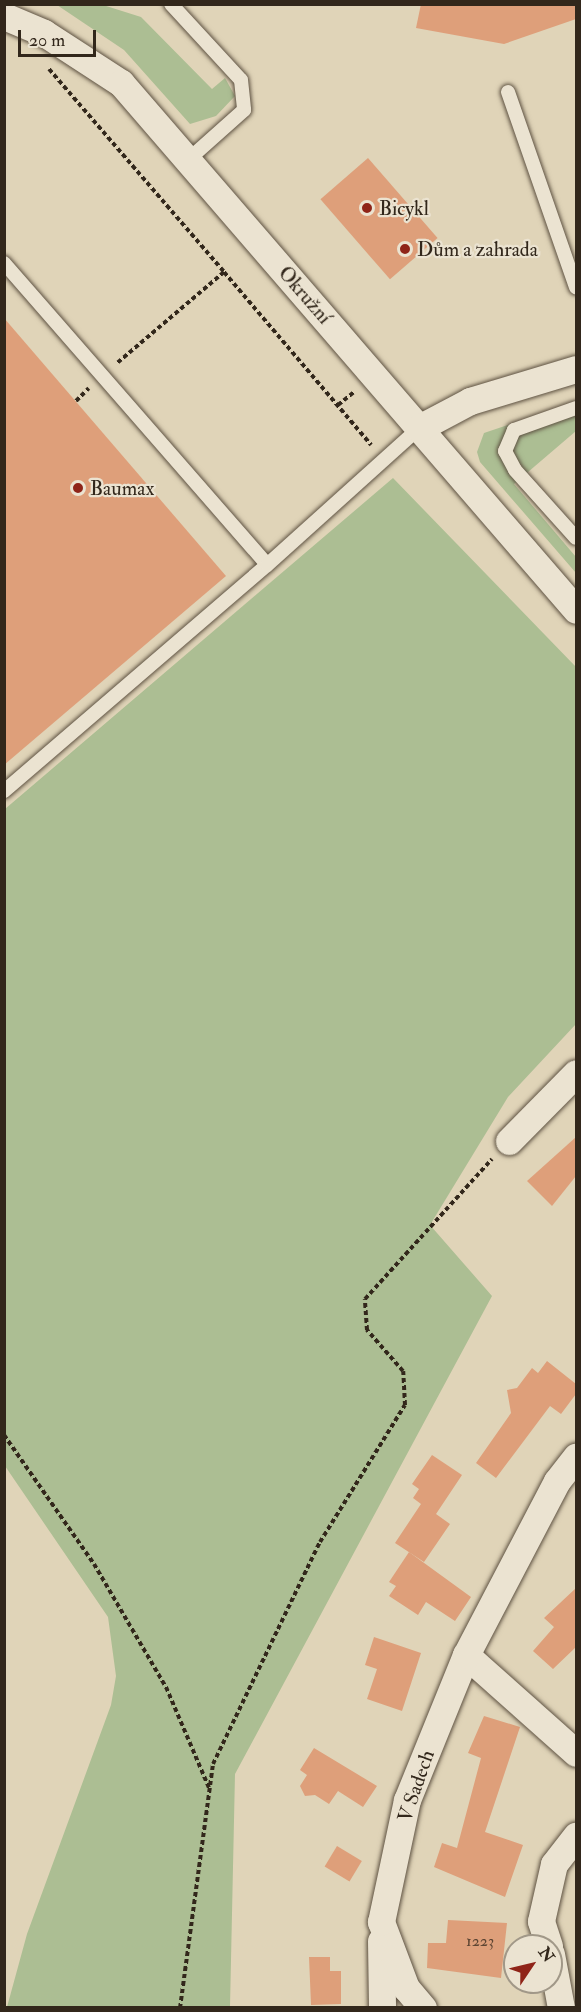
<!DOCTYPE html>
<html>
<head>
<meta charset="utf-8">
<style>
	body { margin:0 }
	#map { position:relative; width:581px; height:2012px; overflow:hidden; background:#e0d4b8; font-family:"IM FELL Double Pica",serif }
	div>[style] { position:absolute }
	.green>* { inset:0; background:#acbe93 }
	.building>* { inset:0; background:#de9f7a; transform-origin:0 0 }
	.path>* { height:4px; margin-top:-2px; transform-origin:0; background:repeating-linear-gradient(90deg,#32271b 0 4.5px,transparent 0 7.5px) }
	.roads { filter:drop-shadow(0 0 2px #5e5242) drop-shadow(0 0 2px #5e5242) }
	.lane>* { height:14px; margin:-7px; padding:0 7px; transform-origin:7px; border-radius:7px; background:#ebe3d1 }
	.street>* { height:27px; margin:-13.5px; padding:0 13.5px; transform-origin:13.5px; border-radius:13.5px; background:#ebe3d1 }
	.dots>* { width:16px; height:16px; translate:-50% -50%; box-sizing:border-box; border:3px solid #ebe3d1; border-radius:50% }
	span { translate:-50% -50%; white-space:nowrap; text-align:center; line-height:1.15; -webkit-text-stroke:4.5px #ebe3d1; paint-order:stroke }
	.number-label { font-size:16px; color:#5d4533 }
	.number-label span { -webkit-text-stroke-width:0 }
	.poi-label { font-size:20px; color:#32271b }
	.left { translate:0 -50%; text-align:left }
	.street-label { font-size:20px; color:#32271b }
	.frame { position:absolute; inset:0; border:6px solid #32271b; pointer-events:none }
	.north { position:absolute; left:503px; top:1934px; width:60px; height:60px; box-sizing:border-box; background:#ebe3d1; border:2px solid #a19888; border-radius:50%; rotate:55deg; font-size:16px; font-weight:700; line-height:24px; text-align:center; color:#32271b }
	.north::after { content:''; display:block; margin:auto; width:21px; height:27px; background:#8f2418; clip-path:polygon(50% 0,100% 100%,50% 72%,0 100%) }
	.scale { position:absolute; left:18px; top:30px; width:78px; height:27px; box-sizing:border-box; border:3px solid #32271b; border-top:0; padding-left:8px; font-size:18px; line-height:21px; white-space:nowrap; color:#32271b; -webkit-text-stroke:4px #ebe3d1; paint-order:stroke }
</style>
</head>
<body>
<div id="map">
	<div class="green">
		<div style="clip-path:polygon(57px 5px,103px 5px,141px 17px,212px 89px,225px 78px,235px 96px,216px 116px,190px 124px,124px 50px)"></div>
		<div style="clip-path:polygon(576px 402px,576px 431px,514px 484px,576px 557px,576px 573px,480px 462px,477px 452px,484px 433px)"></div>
		<div style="clip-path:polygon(393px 478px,576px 667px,576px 1024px,508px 1097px,430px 1225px,492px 1296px,235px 1774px,230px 2007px,7px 2007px,27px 1934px,111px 1705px,116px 1676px,108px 1617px,5px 1466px,5px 809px)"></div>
	</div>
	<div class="building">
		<div style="clip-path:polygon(421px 4px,576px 4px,576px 19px,504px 44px,416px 28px)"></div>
		<div style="left:368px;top:158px;width:106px;height:63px;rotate:49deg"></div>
		<div style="clip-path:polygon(4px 318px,226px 576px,4px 765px)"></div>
		<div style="clip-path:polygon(576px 1137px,576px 1176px,552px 1206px,527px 1181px)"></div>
		<div style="clip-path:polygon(547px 1361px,576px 1384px,576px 1394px,561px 1414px,550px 1406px,496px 1478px,476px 1463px,511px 1413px,507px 1390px,517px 1388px,532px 1368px,538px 1373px)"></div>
		<div style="clip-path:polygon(432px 1455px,462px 1475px,436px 1514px,450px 1524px,424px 1562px,395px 1543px,421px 1504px,413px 1498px,419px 1489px,412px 1484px)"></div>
		<div style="clip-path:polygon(409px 1552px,471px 1597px,455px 1621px,426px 1602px,418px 1615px,389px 1596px,396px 1586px,389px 1582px)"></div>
		<div style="clip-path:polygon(576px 1588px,576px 1647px,553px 1669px,533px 1651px,554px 1627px,544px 1618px)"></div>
		<div style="clip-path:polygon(374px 1637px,421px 1653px,402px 1711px,367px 1699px,377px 1669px,365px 1665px)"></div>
		<div style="clip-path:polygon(484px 1716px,520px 1727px,485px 1832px,523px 1845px,505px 1897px,434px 1867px,442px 1843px,457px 1848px,481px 1758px,468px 1753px)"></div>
		<div style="clip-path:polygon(314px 1748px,377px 1786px,363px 1807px,338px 1791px,329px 1804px,315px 1795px,305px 1796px,300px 1786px,307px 1775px,300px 1770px)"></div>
		<div style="left:337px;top:1846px;width:29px;height:24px;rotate:31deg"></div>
		<div style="clip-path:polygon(448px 1920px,507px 1923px,501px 1978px,427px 1968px,428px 1943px,446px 1943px)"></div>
		<div style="clip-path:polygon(309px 1957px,330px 1957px,330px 1971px,341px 1971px,341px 2004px,311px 2005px)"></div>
	</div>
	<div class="path">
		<div style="left:49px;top:69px;width:268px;rotate:49.2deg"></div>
		<div style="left:224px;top:272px;width:140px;rotate:139.6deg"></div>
		<div style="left:224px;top:272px;width:227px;rotate:49.6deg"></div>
		<div style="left:76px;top:401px;width:18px;rotate:-45deg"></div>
		<div style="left:338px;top:405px;width:21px;rotate:-39deg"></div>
		<div style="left:4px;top:1435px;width:157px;rotate:55.1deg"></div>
		<div style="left:94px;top:1564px;width:143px;rotate:59.7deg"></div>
		<div style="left:166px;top:1687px;width:110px;rotate:66.9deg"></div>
		<div style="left:180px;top:2008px;width:246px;rotate:-82.3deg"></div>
		<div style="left:213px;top:1764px;width:246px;rotate:-64.3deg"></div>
		<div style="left:320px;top:1542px;width:161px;rotate:-58.2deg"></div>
		<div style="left:405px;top:1405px;width:34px;rotate:-93deg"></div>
		<div style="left:403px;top:1371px;width:55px;rotate:-131.3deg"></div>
		<div style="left:367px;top:1330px;width:31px;rotate:-94deg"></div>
		<div style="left:365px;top:1299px;width:189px;rotate:-47.8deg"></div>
	</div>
	<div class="roads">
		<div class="lane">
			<div style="left:171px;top:4px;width:103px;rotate:47.4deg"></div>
			<div style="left:241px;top:80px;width:30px;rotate:84deg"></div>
			<div style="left:244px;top:110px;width:74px;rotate:138.3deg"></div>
			<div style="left:508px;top:92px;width:207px;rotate:70.8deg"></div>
			<div style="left:4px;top:263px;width:400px;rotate:48.9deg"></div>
			<div style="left:267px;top:565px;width:347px;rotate:139.3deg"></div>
			<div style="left:576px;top:408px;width:66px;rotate:160.5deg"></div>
			<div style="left:514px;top:430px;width:23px;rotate:113deg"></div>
			<div style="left:505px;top:451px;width:21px;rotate:62deg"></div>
			<div style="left:515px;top:470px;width:91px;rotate:48.1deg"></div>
			<div style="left:267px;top:565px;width:205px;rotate:-42deg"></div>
		</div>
		<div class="street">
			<div style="left:4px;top:16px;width:43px;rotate:23deg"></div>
			<div style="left:44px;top:33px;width:92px;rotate:33deg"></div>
			<div style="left:121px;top:83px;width:696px;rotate:49.19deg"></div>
			<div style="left:419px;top:428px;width:58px;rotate:-27.9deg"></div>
			<div style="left:470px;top:401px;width:111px;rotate:-16.8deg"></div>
			<div style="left:509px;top:1141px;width:95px;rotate:-45.4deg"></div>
			<div style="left:466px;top:1655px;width:147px;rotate:41.7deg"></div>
			<div style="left:381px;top:1941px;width:67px;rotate:89.1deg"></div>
			<div style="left:549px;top:1946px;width:26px;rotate:-108deg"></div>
			<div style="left:541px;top:1921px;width:58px;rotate:-77.2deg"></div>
			<div style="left:554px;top:1864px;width:36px;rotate:-52deg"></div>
			<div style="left:551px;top:1954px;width:55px;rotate:79.5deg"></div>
			<div style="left:423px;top:2008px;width:26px;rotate:-130deg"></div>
			<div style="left:406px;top:1988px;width:71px;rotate:-110.7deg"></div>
			<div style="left:381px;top:1922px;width:125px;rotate:-78deg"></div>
			<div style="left:407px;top:1800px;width:157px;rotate:-67.9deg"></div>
			<div style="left:466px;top:1655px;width:196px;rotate:-62.4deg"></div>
			<div style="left:557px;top:1481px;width:31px;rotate:-52deg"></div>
		</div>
	</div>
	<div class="dots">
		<div style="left:367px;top:208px;background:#8f2418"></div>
		<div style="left:405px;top:249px;background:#8f2418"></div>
		<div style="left:78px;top:488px;background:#8f2418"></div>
	</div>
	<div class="number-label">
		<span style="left:480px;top:1941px">1223</span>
	</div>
	<div class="poi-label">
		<span class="left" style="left:379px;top:208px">Bicykl</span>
		<span class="left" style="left:417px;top:249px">Dům a zahrada</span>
		<span class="left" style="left:90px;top:488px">Baumax</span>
	</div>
	<div class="street-label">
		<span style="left:305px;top:295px;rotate:49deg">Okružní</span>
		<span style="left:416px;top:1786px;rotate:-71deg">V Sadech</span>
	</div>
	<div class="frame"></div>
	<div class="north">N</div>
	<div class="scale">20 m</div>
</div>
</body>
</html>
